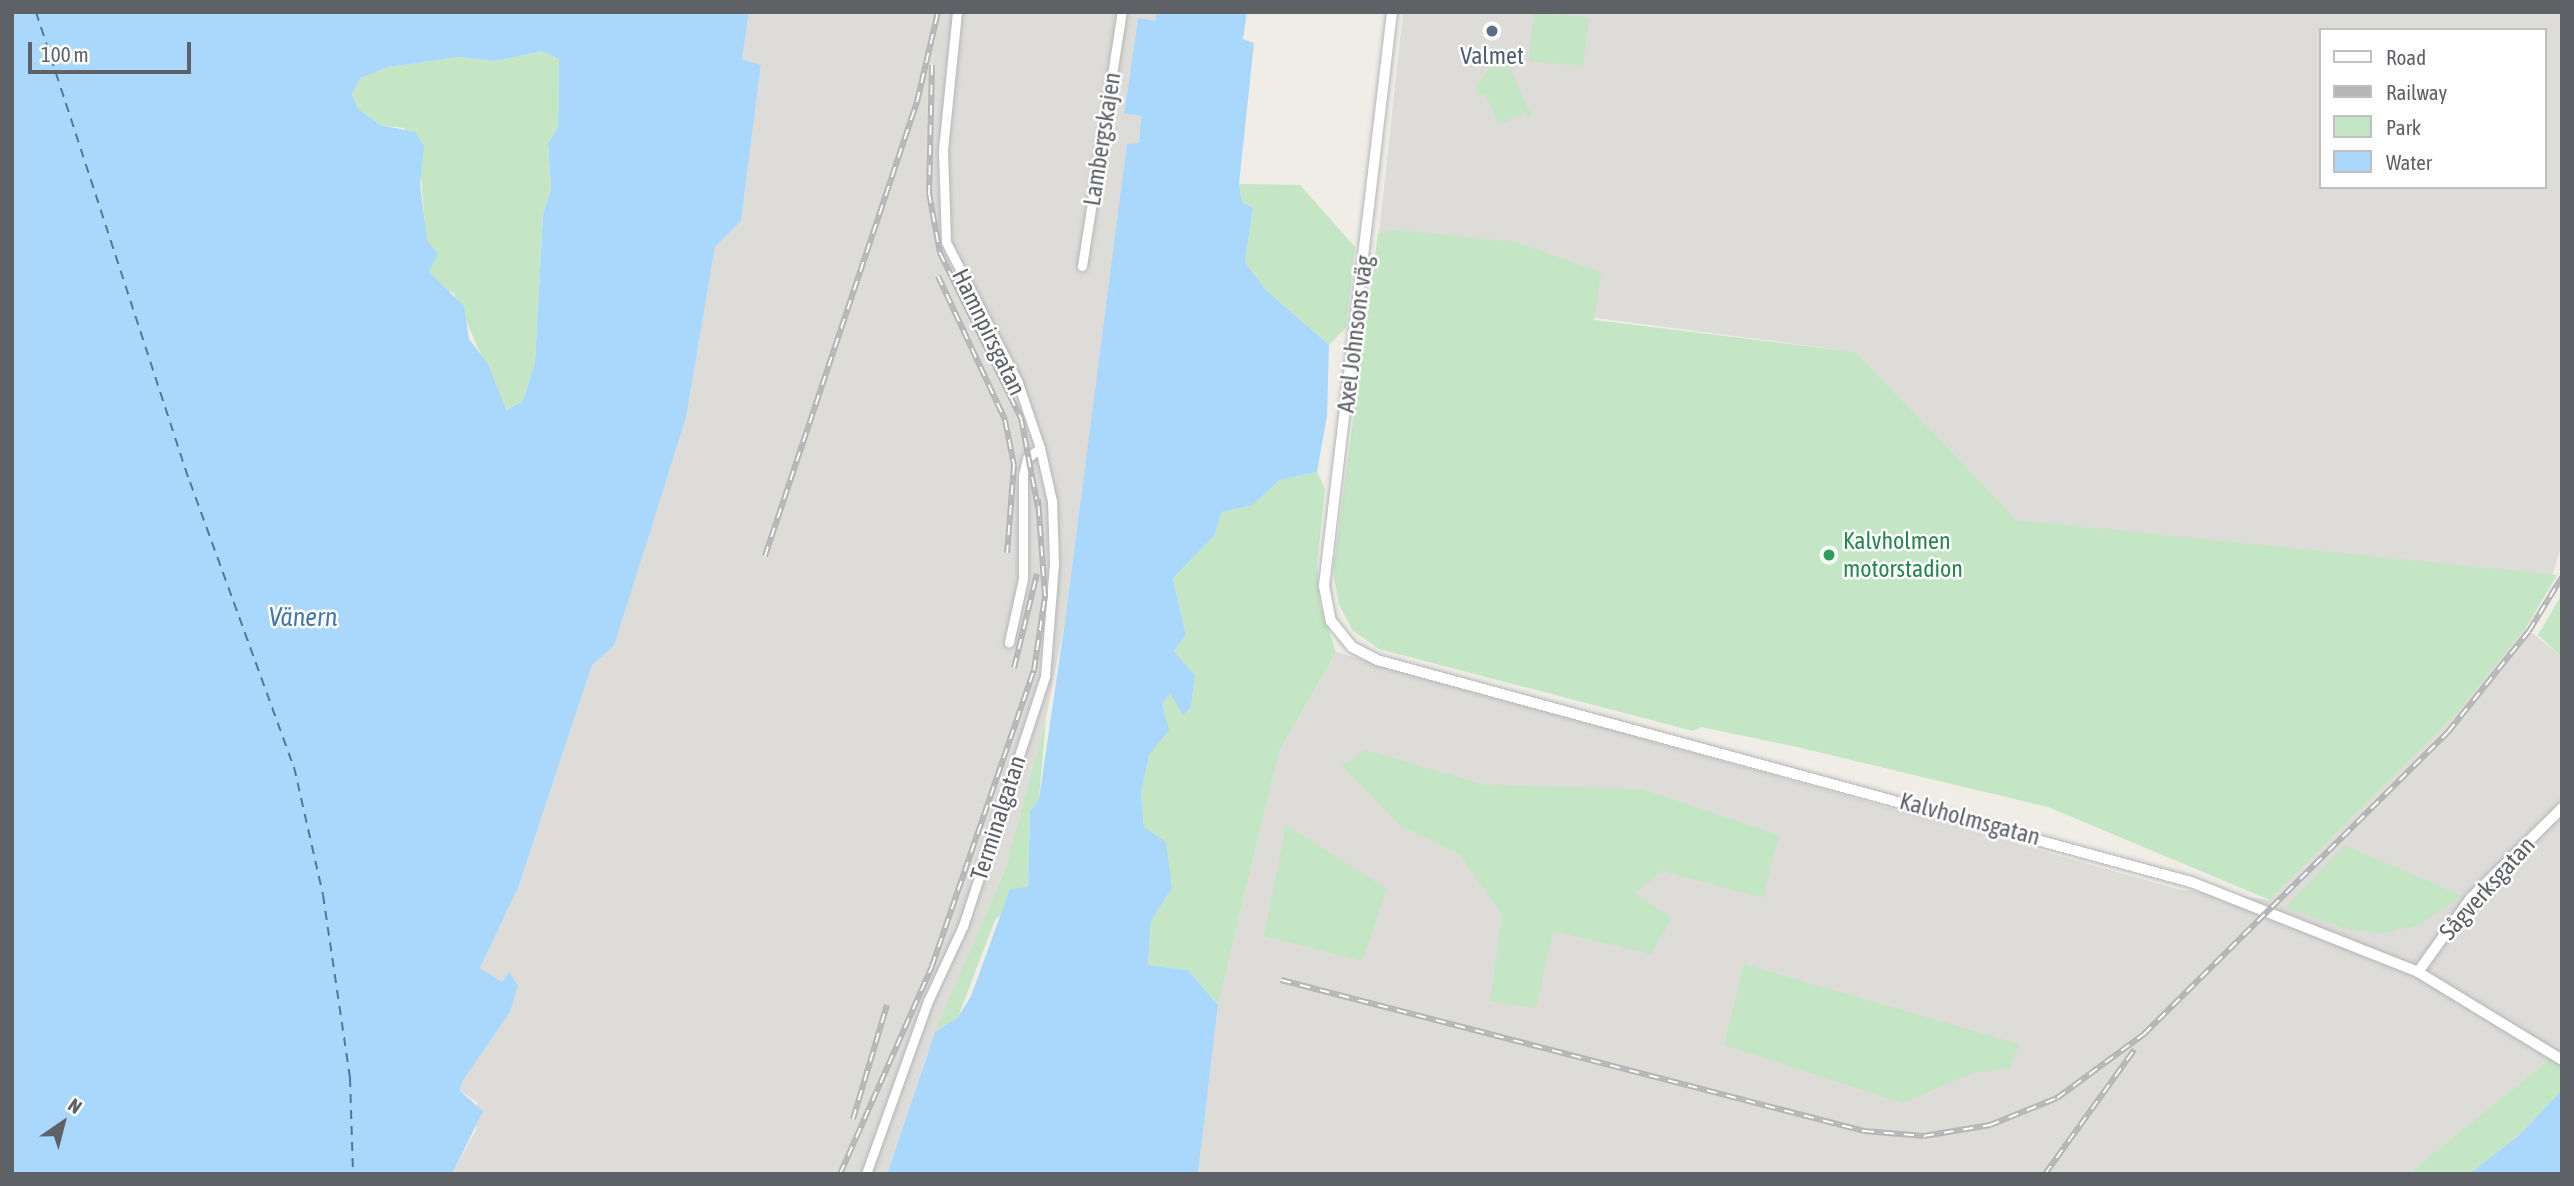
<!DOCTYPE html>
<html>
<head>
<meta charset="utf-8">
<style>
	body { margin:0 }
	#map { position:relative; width:2574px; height:1186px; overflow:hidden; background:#efede6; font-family:"Asap Condensed",sans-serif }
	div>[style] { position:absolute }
	.industrial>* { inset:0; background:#dedcd8 }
	.green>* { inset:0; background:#c4e6c4; transform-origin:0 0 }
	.water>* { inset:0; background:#aad8fc }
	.ferry>* { height:2px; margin-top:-1px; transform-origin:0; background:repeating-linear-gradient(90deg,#4678ae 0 9px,transparent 0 16px) }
	.roads { filter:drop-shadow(0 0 2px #b3b6ba) drop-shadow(0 0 2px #b3b6ba) }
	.minor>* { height:9px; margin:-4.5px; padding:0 4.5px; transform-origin:4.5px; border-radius:4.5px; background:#fff }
	.tertiary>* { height:10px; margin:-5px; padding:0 5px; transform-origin:5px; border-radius:5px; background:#fff }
	.rail>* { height:6px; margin-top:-3px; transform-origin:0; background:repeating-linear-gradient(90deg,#fff 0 10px,#b4b5b6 0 20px); box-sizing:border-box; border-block:2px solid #b4b5b6 }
	.dots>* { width:19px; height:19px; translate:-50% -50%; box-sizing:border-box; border:4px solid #fff; border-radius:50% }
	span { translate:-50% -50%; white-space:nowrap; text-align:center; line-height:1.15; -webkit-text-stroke:5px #fff; paint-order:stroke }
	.service-label { font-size:24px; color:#4e5e75 }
	.street-label { font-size:24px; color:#5e6166 }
	.leisure-label { font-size:24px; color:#27864d }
	.left { translate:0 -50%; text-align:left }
	.water-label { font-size:26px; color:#4678ae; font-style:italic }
	.frame { position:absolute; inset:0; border:14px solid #5e6166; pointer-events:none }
	.legend { position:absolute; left:2319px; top:28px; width:228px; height:161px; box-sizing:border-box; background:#fff; border:2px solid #bfc0c2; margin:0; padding:9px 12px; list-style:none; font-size:21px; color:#5e6166 }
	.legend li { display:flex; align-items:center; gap:14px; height:35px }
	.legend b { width:35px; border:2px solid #bfc0c2 }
	.north { position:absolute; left:28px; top:1088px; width:70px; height:70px; -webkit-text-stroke:5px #fff; paint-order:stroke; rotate:35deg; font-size:19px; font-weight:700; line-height:28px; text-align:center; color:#5e6166 }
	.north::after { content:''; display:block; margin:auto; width:24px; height:32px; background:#5e6166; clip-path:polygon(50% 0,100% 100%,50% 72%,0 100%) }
	.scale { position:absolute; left:28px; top:42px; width:163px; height:32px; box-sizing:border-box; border:4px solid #5e6166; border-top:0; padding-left:9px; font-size:21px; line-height:24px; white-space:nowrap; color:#5e6166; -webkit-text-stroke:5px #fff; paint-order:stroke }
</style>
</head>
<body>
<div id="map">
	<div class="industrial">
		<div style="clip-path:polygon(749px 12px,1156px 12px,1155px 21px,1138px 19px,1124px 114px,1141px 116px,1139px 144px,1128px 144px,1065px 621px,1046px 718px,1005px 870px,927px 1054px,887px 1174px,452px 1174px,476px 1130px,477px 1102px,460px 1091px,462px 1082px,510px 1012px,509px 972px,502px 982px,480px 968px,518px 888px,592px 665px,614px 645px,686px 418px,715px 247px,741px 221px,761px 65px,742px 59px)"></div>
		<div style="clip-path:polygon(evenodd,1403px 12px,2562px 12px,2562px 544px,2551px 579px,2017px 520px,1856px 352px,1373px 289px,1403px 12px,2320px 30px,2544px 30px,2544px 187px,2320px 187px,2320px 30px)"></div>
		<div style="clip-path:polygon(2526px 628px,2562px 657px,2562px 1049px,2408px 1174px,1198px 1174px,1218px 1005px,1279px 752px,1336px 652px,2177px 889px,2270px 900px,2456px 714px)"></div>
	</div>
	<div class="green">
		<div style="left:1534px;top:12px;width:55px;height:49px;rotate:6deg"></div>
		<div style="clip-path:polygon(542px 51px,559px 59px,559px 90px,558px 127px,548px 144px,551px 189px,543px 214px,535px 362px,523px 401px,505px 410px,454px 293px,436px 285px,429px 272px,420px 167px,404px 128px,380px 125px,357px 109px,352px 93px,361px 78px,388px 67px,459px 57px,497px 61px)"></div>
		<div style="clip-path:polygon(1495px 62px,1508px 64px,1531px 115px,1527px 118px,1524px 113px,1499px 125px,1485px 94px,1479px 96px,1475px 87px)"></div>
		<div style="clip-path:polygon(1239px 184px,1300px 185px,1355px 247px,1346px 328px,1329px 345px,1265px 289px,1245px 262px,1253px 208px,1242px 202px)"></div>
		<div style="clip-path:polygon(1397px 230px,1516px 242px,1601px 272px,1594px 320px,1856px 352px,2017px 520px,2557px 575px,2526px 628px,2456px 714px,2270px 900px,2048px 807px,1797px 747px,1701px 727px,1693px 731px,1379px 649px,1353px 631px,1339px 605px,1333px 572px,1378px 233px)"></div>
		<div style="clip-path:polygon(1317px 472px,1325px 489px,1317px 564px,1320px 605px,1336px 652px,1279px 752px,1218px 1005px,1188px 970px,1148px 965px,1151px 921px,1172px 888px,1144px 827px,1141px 794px,1149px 755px,1168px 730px,1162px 704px,1170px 692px,1183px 715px,1191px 708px,1195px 675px,1174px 651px,1186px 635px,1173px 578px,1214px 536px,1222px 512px,1253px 505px,1278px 480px)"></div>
		<div style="clip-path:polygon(2562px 594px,2562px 657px,2538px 635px)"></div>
		<div style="clip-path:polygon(1046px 718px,1039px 799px,1030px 811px,1028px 887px,995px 920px,958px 1017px,935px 1032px,1005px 870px)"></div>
		<div style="clip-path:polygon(1366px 750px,1485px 785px,1642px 789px,1779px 835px,1763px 898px,1663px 871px,1634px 893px,1672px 918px,1651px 954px,1553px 931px,1536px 1008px,1490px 1001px,1502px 915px,1460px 855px,1401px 826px,1342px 766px)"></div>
		<div style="clip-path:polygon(1286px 825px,1387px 889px,1362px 961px,1264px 936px)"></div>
		<div style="clip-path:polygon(2345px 845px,2462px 896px,2419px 925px,2384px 933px,2350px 930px,2285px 908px)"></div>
		<div style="clip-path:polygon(1744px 964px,2019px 1044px,2010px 1068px,1973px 1073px,1903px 1103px,1724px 1045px)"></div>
		<div style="clip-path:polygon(2562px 1049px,2562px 1090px,2518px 1136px,2469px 1174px,2408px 1174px)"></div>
	</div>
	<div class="water">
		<div style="clip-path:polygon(evenodd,12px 12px,749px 12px,742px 59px,761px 65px,741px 221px,715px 247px,686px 418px,614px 646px,592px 665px,518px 888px,480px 968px,502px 982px,509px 972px,518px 986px,510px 1012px,462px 1082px,460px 1091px,483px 1111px,452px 1174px,12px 1174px,12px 12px,542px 51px,559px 59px,559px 90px,558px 127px,548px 144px,551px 189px,543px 214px,535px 362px,523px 401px,506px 410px,488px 364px,469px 339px,464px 306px,429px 272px,438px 254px,427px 240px,420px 185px,424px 146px,415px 132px,380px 125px,358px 109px,352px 94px,361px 78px,388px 67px,459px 57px,496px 61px,542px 51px)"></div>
		<div style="clip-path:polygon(1156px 12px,1247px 12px,1243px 39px,1254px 43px,1239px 184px,1242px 202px,1253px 208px,1245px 262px,1265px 289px,1329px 345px,1327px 416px,1317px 472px,1279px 480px,1253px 505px,1222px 512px,1214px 536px,1173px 578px,1186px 635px,1174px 651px,1195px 675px,1191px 708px,1183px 715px,1170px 693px,1162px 704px,1169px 730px,1149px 755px,1141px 794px,1144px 827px,1166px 842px,1172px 888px,1151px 921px,1148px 965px,1188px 970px,1218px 1005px,1198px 1174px,887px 1174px,935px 1032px,958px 1017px,971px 996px,1010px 889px,1028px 887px,1030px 811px,1039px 799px,1065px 621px,1127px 144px,1139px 143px,1141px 116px,1124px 114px,1138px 18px,1155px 21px)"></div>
		<div style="clip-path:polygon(2562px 1090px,2562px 1174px,2469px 1174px,2518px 1136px)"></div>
	</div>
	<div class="ferry">
		<div style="left:36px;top:12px;width:495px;rotate:71.9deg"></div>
		<div style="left:190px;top:482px;width:303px;rotate:70deg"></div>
		<div style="left:294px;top:767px;width:131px;rotate:77.2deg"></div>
		<div style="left:323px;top:895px;width:185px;rotate:81.6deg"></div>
		<div style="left:350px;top:1078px;width:96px;rotate:88.2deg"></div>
	</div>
	<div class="roads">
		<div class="minor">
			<div style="left:957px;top:12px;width:140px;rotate:95.8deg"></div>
			<div style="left:943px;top:151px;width:91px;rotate:88.1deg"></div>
			<div style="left:946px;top:242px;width:158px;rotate:62.9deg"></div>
			<div style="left:1018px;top:383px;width:69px;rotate:71.3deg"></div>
			<div style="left:1040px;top:448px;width:16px;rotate:142deg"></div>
			<div style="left:1027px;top:458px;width:18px;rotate:103deg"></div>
			<div style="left:1023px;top:476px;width:103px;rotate:90deg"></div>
			<div style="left:1023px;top:579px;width:65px;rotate:102.5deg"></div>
			<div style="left:1082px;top:266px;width:257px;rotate:-81.1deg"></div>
			<div style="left:866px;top:1174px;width:184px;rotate:-70.3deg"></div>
			<div style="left:928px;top:1001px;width:83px;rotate:-65deg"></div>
			<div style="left:963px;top:926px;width:263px;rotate:-71.8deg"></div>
			<div style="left:1045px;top:676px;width:113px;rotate:-85.4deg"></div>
			<div style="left:1054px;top:563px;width:62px;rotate:-91.8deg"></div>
			<div style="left:1052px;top:501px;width:54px;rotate:-102.8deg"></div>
		</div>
		<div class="tertiary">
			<div style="left:1392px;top:12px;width:578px;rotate:96.76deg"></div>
			<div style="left:1324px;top:586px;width:36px;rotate:79deg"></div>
			<div style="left:1331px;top:621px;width:33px;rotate:51deg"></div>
			<div style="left:1352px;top:647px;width:28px;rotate:27deg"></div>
			<div style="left:1377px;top:660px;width:844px;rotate:15.26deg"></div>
			<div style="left:2191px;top:882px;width:244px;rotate:21.6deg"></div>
			<div style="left:2418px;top:972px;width:169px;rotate:31.4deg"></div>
			<div style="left:2418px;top:972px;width:91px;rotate:-54.4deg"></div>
			<div style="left:2471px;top:898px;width:128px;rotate:-44.7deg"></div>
		</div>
	</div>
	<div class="rail">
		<div style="left:932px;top:65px;width:128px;rotate:91.3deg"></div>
		<div style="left:929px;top:193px;width:61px;rotate:79.6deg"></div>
		<div style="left:940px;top:253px;width:184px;rotate:63.9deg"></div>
		<div style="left:1021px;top:418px;width:92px;rotate:79.3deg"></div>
		<div style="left:938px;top:276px;width:159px;rotate:65deg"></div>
		<div style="left:1005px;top:420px;width:46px;rotate:78.7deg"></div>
		<div style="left:1014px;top:465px;width:88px;rotate:94.5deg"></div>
		<div style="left:765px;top:556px;width:479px;rotate:-71.5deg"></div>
		<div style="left:917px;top:102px;width:92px;rotate:-76.9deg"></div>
		<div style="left:1014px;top:668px;width:97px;rotate:-76.3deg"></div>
		<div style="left:1281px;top:980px;width:602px;rotate:14.52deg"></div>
		<div style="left:1864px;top:1131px;width:60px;rotate:4.8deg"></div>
		<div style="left:1924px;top:1136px;width:67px;rotate:-9.5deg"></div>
		<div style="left:1990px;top:1125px;width:72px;rotate:-21.9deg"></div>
		<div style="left:2057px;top:1098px;width:108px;rotate:-36.3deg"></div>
		<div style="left:2144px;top:1034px;width:429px;rotate:-44.8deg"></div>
		<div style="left:2448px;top:732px;width:129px;rotate:-51.3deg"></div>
		<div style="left:2529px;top:631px;width:63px;rotate:-58.6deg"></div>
		<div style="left:853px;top:1119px;width:119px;rotate:-73.4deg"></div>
		<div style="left:840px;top:1174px;width:227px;rotate:-66.1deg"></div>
		<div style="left:932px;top:966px;width:313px;rotate:-71deg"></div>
		<div style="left:1034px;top:670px;width:75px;rotate:-81.5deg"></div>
		<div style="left:1045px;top:596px;width:97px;rotate:-94.1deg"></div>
		<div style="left:2045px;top:1174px;width:153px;rotate:-54.3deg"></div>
	</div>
	<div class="dots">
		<div style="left:1492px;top:31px;background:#5c6f8a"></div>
		<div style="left:1829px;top:555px;background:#2e9e5b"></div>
	</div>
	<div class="service-label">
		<span style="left:1492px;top:56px">Valmet</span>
	</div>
	<div class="street-label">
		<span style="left:1102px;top:139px;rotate:-81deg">Lambergskajen</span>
		<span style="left:989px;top:332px;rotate:64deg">Hamnpirsgatan</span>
		<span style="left:1355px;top:334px;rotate:-83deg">Axel Johnsons väg</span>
		<span style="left:998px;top:818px;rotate:-72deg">Terminalgatan</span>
		<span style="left:1970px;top:819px;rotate:15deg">Kalvholmsgatan</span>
		<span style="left:2487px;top:888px;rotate:-48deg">Sågverksgatan</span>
	</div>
	<div class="leisure-label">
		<span class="left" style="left:1843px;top:555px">Kalvholmen<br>motorstadion</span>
	</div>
	<div class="water-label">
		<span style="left:303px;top:618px">Vänern</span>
	</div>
	<div class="frame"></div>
	<ul class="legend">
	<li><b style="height:9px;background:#fff"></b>Road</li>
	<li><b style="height:9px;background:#b4b5b6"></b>Railway</li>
	<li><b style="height:19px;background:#c4e6c4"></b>Park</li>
	<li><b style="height:19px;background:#aad8fc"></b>Water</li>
	</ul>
	<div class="north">N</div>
	<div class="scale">100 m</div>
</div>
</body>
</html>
